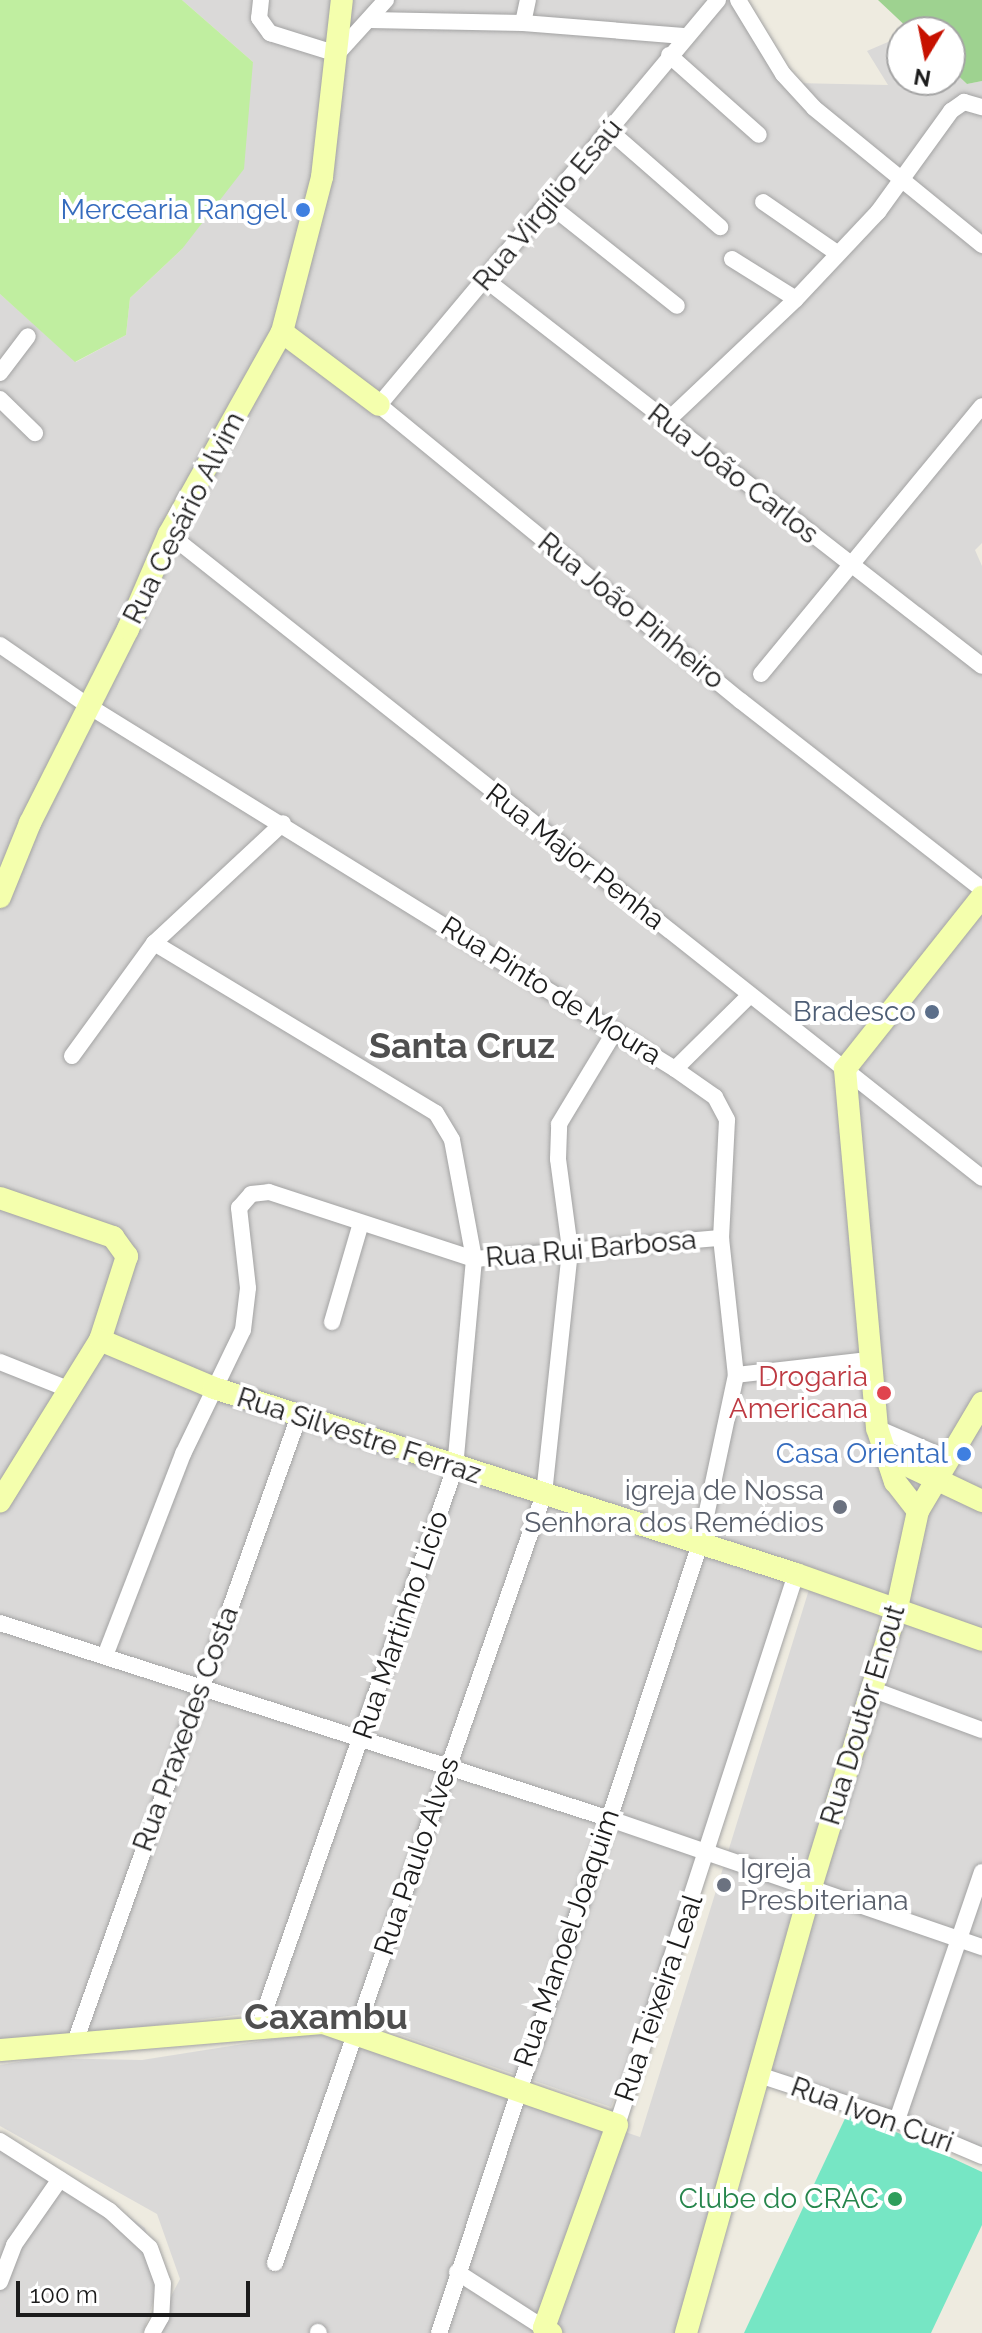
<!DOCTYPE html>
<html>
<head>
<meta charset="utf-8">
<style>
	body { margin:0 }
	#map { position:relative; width:982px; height:2333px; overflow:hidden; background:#eeebe0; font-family:Raleway,sans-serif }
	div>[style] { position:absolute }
	.residential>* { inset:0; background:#dad9d8 }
	.grass>* { inset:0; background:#c0eea0 }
	.forest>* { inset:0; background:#9ed290 }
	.pitch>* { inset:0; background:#76e6c4 }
	.roads { filter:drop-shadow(0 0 2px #a3a3a3) drop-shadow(0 0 2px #a3a3a3) }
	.street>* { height:16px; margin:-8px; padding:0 8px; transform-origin:8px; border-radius:8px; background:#fff }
	.secondary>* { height:22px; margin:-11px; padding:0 11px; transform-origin:11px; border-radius:11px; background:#f4ffad }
	.dots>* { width:22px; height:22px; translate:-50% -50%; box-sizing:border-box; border:4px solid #fff; border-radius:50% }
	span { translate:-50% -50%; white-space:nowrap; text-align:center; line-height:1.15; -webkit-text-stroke:8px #fff; paint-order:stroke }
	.street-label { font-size:28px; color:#1c1c1c }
	.shop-label { font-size:28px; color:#366cbe }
	.right { translate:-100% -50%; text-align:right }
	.service-label { font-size:28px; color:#4e5e75 }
	.health-label { font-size:28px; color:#be3a42 }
	.worship-label { font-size:28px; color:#5b616d }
	.left { translate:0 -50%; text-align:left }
	.leisure-label { font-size:28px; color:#27864d }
	.district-label { font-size:36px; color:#4f4f4f; font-weight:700 }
	.north { position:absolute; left:886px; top:16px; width:80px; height:80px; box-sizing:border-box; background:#fff; border:2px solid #a4a4a4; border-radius:50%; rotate:190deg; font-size:22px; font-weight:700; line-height:32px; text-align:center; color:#1c1c1c }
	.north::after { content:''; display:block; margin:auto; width:28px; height:36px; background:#c71100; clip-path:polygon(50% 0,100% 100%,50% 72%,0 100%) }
	.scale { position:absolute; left:16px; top:2281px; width:234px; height:36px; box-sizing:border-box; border:4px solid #1c1c1c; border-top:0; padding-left:10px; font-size:24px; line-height:28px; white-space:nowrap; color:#1c1c1c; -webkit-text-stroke:6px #fff; paint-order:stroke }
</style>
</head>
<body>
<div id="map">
	<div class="residential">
		<div style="clip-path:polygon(182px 0,742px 0,794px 83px,888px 85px,867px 51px,902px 36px,902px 80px,950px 80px,950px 68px,967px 84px,982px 81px,982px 543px,975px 550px,982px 566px,982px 2147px,767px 2069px,690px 2333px,152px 2333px,180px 2279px,157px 2214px,0 2126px,0 2065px,42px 2058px,142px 2060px,312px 2033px,356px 2042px,640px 2137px,811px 1583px,798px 1579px,708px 1852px,611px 2107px,360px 2021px,268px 2011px,0 2045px,0 294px,76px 362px,126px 335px,130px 298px,182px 249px,253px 62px)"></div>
		<div style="clip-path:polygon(0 2145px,97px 2194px,145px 2228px,161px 2278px,143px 2333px,0 2333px)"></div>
	</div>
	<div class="grass">
		<div style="clip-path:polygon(0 0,182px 0,253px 62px,244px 169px,182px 249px,130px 298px,126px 335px,75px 362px,0 294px)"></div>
	</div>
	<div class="forest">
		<div style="clip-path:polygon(878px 0,982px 0,982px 81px,967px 84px,950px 68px,950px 32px,912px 32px)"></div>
	</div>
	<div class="pitch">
		<div style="clip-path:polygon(849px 2110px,982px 2172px,982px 2225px,931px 2333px,744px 2333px)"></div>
	</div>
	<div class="roads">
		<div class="street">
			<div style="left:261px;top:0;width:18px;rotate:96deg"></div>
			<div style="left:259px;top:18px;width:19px;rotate:54deg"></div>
			<div style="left:270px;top:33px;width:70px;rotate:17.4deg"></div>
			<div style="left:337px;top:54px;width:73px;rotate:-47.8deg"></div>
			<div style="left:718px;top:0;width:528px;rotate:129.93deg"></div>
			<div style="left:379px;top:405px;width:468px;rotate:39.3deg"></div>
			<div style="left:741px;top:701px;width:306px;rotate:38deg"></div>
			<div style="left:738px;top:0;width:87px;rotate:58.7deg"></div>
			<div style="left:783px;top:74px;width:46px;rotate:47.6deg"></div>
			<div style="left:814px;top:108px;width:217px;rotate:39.2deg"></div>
			<div style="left:370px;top:20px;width:153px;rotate:1.1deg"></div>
			<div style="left:523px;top:23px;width:161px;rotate:4.6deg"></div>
			<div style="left:523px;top:23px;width:24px;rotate:-78deg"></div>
			<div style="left:669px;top:55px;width:120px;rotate:41.6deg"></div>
			<div style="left:611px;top:132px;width:145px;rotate:41.1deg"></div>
			<div style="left:763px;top:202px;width:90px;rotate:34.6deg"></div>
			<div style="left:550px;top:205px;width:162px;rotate:38.5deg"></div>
			<div style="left:732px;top:259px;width:75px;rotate:32deg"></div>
			<div style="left:486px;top:280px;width:628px;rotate:37.89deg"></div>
			<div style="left:0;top:373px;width:46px;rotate:-52.9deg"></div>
			<div style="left:0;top:399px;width:49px;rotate:44.2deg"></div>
			<div style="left:666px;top:422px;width:179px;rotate:-43.4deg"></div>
			<div style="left:796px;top:299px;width:120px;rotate:-46.7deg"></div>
			<div style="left:878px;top:212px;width:125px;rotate:-54.1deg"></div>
			<div style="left:951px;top:111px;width:16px;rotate:-35deg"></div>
			<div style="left:964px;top:102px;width:19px;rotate:16deg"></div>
			<div style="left:169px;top:534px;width:1037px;rotate:38.38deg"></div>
			<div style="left:0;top:645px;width:106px;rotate:34.6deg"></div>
			<div style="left:87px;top:705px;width:692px;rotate:31.76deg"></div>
			<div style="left:675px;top:1069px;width:49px;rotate:35deg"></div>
			<div style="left:715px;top:1097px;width:26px;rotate:62deg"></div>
			<div style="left:727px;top:1120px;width:118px;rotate:92.9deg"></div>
			<div style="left:721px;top:1238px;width:138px;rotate:83.8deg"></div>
			<div style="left:736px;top:1375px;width:173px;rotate:102deg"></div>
			<div style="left:700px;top:1544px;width:831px;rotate:108.3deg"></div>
			<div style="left:761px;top:674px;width:347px;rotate:-50.5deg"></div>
			<div style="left:154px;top:943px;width:329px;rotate:31.1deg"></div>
			<div style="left:436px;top:1113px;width:31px;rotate:59deg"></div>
			<div style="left:452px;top:1140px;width:121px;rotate:79.5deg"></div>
			<div style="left:474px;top:1259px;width:210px;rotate:95.2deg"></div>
			<div style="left:455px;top:1468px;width:592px;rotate:109.32deg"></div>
			<div style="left:72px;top:1056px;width:140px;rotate:-54deg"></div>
			<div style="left:154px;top:943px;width:176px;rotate:-42.9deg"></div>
			<div style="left:675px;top:1069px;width:105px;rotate:-44.6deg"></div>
			<div style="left:332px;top:1322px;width:103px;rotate:-73.7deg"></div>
			<div style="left:0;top:1362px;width:73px;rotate:21.7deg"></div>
			<div style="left:736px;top:1375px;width:132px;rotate:-6.5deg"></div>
			<div style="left:877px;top:1428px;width:75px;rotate:23.5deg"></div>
			<div style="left:0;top:1623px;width:638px;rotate:17.81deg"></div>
			<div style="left:607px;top:1818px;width:397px;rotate:19deg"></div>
			<div style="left:105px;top:1656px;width:217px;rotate:-68.9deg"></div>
			<div style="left:183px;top:1454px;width:138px;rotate:-64.2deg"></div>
			<div style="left:243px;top:1330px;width:42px;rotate:-83.2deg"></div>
			<div style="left:248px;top:1288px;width:81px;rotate:-96.4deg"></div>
			<div style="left:239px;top:1208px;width:18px;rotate:-49deg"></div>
			<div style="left:251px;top:1194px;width:18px;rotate:-6deg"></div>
			<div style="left:269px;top:1192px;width:216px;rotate:18.1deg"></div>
			<div style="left:474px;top:1259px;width:248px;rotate:-4.9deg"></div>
			<div style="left:871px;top:1689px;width:118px;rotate:20.3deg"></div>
			<div style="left:75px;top:2042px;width:665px;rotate:-70.31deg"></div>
			<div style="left:762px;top:2076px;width:142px;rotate:18.1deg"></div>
			<div style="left:897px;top:2120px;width:92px;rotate:23deg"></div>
			<div style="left:897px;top:2120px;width:262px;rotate:-71.1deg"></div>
			<div style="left:617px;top:2125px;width:579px;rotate:-72deg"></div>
			<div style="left:0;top:2141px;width:130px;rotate:32.5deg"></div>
			<div style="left:110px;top:2211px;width:54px;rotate:42.8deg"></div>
			<div style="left:150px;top:2248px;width:37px;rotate:70deg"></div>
			<div style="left:163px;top:2283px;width:34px;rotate:93deg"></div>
			<div style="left:161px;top:2317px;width:18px;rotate:119deg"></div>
			<div style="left:275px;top:2263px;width:815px;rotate:-70.72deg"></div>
			<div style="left:544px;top:1494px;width:246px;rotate:-83.9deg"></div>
			<div style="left:570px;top:1249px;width:91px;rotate:-97.6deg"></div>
			<div style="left:558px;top:1159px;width:35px;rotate:-88deg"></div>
			<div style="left:559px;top:1124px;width:109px;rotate:-58.9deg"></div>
			<div style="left:457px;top:2272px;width:103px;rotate:32.8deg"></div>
			<div style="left:0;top:2282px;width:40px;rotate:-69deg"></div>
			<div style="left:14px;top:2245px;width:80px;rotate:-55.1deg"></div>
			<div style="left:318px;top:2332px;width:1px;rotate:45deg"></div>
		</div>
		<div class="secondary">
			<div style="left:282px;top:332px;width:121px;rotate:37deg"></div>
			<div style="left:0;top:897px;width:80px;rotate:-67.9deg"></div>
			<div style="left:30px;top:823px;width:217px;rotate:-63.2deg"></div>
			<div style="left:128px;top:629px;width:103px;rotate:-66.7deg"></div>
			<div style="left:169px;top:534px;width:231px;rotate:-60.8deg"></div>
			<div style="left:282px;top:332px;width:160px;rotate:-75.5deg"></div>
			<div style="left:322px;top:177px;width:178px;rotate:-83.6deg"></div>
			<div style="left:0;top:1198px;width:120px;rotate:19deg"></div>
			<div style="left:113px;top:1237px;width:24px;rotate:54deg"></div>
			<div style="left:127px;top:1256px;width:88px;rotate:107.8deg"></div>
			<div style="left:100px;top:1340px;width:190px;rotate:121.8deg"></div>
			<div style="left:100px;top:1340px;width:124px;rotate:22.8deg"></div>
			<div style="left:214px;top:1388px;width:611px;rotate:17.72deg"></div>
			<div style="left:796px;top:1574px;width:197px;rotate:19.5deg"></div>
			<div style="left:883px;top:1454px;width:110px;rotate:25.4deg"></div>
			<div style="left:918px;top:1511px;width:37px;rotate:-128deg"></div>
			<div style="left:895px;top:1482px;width:57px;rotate:-108.4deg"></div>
			<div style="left:877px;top:1428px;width:360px;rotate:-95.1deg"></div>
			<div style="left:845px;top:1069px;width:220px;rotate:-51.5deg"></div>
			<div style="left:0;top:2050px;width:324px;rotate:-4.8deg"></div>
			<div style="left:323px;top:2023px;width:311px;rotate:19.1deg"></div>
			<div style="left:617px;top:2125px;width:216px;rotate:109.8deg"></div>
			<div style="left:544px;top:2328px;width:9px;rotate:36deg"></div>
			<div style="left:686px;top:2333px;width:463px;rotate:-74.3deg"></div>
			<div style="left:811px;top:1887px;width:292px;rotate:-72.9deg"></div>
			<div style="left:897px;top:1608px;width:99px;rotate:-77.8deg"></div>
			<div style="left:918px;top:1511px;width:126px;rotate:-59.3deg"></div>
		</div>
	</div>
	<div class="dots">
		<div style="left:303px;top:210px;background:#3f7fe0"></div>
		<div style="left:932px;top:1012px;background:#5c6f8a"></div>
		<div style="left:884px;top:1393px;background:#e0444e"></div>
		<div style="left:964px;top:1454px;background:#3f7fe0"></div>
		<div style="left:840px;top:1507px;background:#6b7280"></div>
		<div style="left:724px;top:1885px;background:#6b7280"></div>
		<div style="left:895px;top:2199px;background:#2e9e5b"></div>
	</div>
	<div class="street-label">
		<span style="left:548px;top:205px;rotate:-50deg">Rua Virgílio Esaú</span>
		<span style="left:733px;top:474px;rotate:38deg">Rua João Carlos</span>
		<span style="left:184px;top:518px;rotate:-63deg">Rua Cesário Alvim</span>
		<span style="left:631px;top:611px;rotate:39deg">Rua João Pinheiro</span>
		<span style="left:575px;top:857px;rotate:38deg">Rua Major Penha</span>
		<span style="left:551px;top:991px;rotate:32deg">Rua Pinto de Moura</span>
		<span style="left:591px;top:1249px;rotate:-5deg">Rua Rui Barbosa</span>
		<span style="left:359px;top:1436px;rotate:18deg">Rua Silvestre Ferraz</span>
		<span style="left:401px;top:1625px;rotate:-71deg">Rua Martinho Licio</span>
		<span style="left:863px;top:1715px;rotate:-73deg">Rua Doutor Enout</span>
		<span style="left:186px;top:1729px;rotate:-70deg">Rua Praxedes Costa</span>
		<span style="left:417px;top:1856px;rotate:-71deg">Rua Paulo Alves</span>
		<span style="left:567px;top:1938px;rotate:-71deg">Rua Manoel Joaquim</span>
		<span style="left:659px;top:1998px;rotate:-71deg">Rua Teixeira Leal</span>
		<span style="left:872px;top:2115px;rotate:20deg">Rua Ivon Curi</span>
	</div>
	<div class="shop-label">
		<span class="right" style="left:287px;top:210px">Mercearia Rangel</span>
		<span class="right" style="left:948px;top:1454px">Casa Oriental</span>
	</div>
	<div class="service-label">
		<span class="right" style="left:916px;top:1012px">Bradesco</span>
	</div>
	<div class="health-label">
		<span class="right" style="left:868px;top:1393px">Drogaria<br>Americana</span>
	</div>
	<div class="worship-label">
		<span class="right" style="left:824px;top:1507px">igreja de Nossa<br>Senhora dos Remédios</span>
		<span class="left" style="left:740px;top:1885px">Igreja<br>Presbiteriana</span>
	</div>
	<div class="leisure-label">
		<span class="right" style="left:879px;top:2199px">Clube do CRAC</span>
	</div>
	<div class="district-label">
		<span style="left:462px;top:1046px">Santa Cruz</span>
		<span style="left:326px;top:2017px">Caxambu</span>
	</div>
	<div class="north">N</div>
	<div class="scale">100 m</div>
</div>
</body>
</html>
